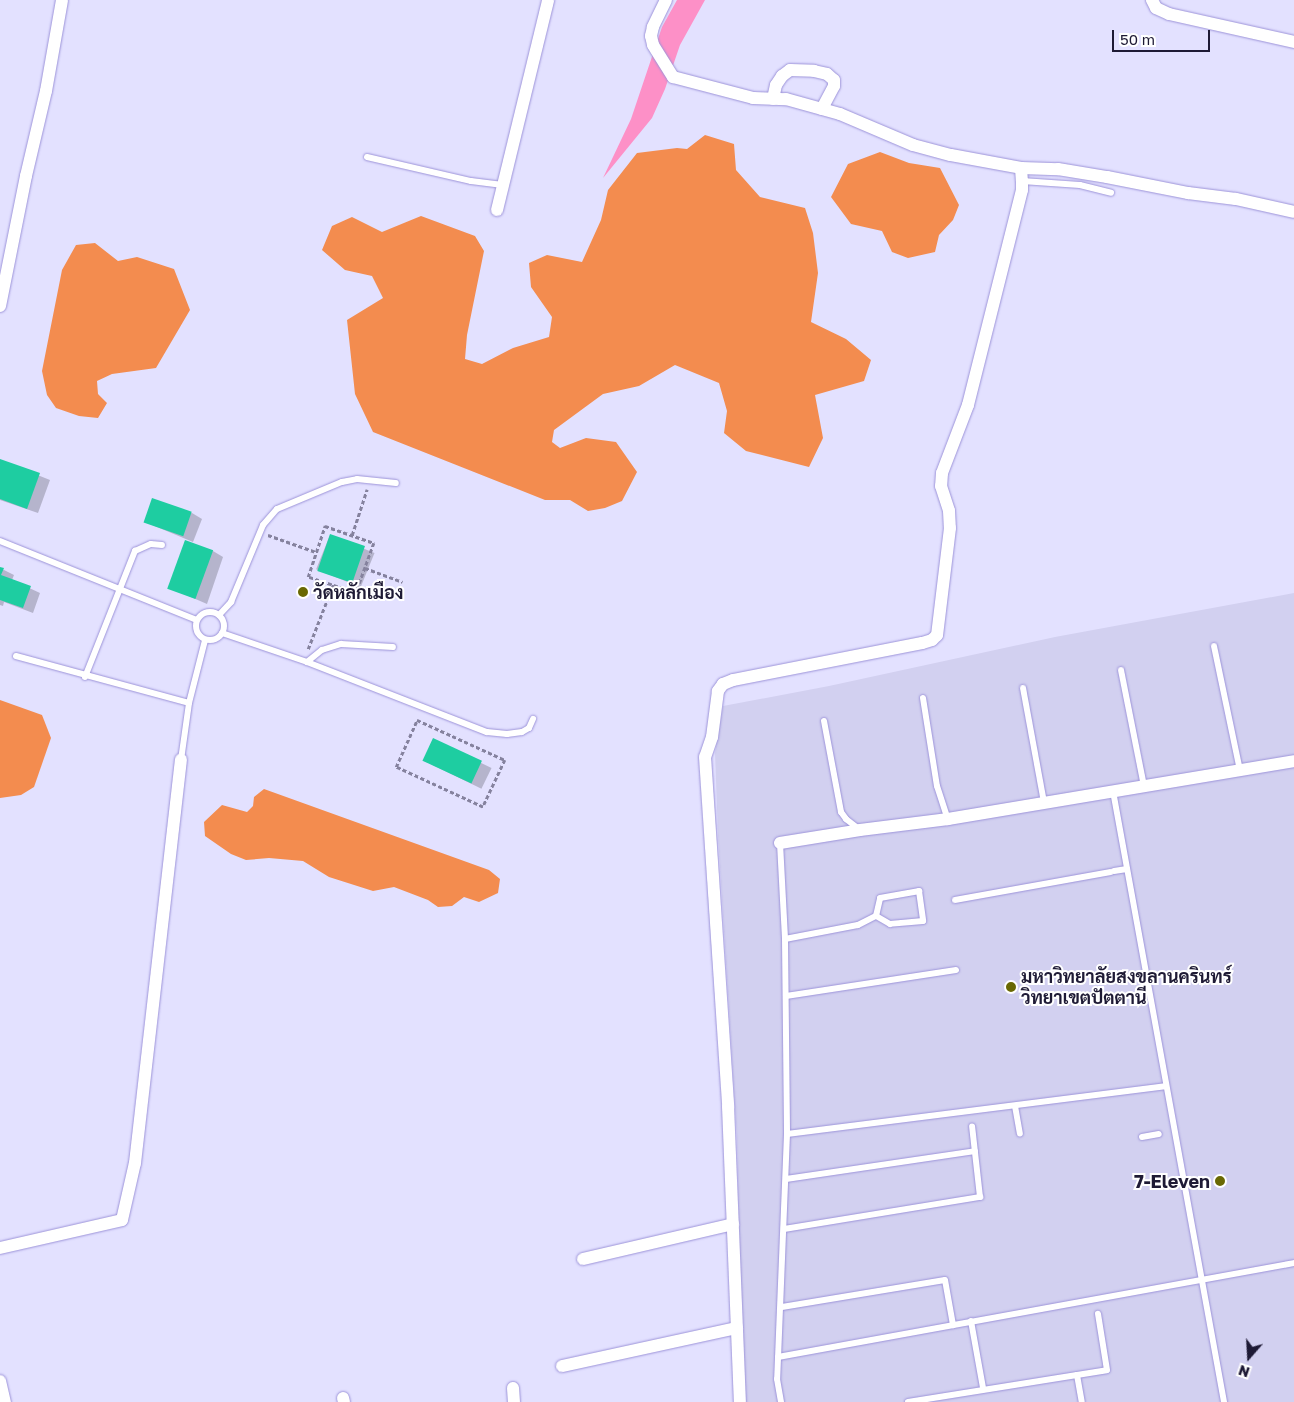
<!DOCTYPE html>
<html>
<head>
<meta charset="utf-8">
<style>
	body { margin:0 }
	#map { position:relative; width:1294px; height:1402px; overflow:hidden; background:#e3e1ff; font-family:"Golos Text",Sarabun,sans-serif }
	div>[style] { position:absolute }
	.built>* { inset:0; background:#d2d0f0 }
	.forest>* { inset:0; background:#f38c4f }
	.water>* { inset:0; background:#fd90c7 }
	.shadow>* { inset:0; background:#0003; transform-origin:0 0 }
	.building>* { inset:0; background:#1ecda1; transform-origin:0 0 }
	.path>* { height:2.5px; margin-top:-1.25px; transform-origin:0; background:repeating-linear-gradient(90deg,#85829e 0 4px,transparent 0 6.5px) }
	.roads { filter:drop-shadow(0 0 1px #9c93d9) drop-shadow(0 0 1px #9c93d9) }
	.lane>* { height:6px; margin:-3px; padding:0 3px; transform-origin:3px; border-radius:3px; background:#fff }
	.lane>.ring { margin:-3px; padding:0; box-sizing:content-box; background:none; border:6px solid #fff; border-radius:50% }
	.street>* { height:12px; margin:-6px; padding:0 6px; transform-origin:6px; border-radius:6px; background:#fff }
	.dots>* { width:14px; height:14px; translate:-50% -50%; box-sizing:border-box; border:2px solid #fff; border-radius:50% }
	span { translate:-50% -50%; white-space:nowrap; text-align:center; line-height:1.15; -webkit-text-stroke:4px #fff; paint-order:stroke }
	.poi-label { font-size:18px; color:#1e1a35; font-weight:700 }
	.left { translate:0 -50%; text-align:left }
	.right { translate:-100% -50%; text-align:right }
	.north { position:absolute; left:1224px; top:1332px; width:50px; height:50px; -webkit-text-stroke:4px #fff; paint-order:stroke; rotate:199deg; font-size:14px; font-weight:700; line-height:20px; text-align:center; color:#1e1a35 }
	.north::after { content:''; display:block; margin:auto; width:18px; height:22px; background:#1e1a35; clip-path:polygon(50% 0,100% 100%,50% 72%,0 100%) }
	.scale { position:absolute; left:1112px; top:30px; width:98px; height:22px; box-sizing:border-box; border:2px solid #1e1a35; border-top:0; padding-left:6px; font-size:15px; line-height:18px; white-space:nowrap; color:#1e1a35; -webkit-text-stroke:4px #fff; paint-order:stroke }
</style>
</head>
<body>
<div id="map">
	<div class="built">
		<div style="clip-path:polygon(1294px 593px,1294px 1402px,746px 1402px,741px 1340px,737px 1139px,718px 835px,715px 753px,723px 706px,829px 686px,1055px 637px)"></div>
	</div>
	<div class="forest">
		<div style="clip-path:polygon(705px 135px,734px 144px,736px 170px,760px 197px,805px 208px,813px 233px,818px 273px,811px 322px,846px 339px,871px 360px,864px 381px,815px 395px,823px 438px,809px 467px,746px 451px,724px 433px,727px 411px,719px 383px,675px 365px,639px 386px,603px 394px,554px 430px,552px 442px,560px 448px,586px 438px,616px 442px,637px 472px,622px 501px,605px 508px,588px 511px,570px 500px,545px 500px,373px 432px,355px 394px,347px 320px,383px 298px,372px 276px,345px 270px,322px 250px,332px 226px,352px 217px,382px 232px,421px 216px,475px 236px,484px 251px,467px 335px,465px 359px,482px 364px,513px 348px,549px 337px,552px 317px,531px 287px,529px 263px,547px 255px,582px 262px,601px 220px,608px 190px,637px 153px,677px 148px,687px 149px)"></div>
		<div style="clip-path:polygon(880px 152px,909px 163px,940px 168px,959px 205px,953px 220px,939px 235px,935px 252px,908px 258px,892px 252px,882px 231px,851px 224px,831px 197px,848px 164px)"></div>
		<div style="clip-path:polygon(95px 243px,118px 261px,137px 257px,174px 269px,190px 310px,156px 368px,112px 374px,97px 381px,98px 394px,107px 403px,98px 418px,79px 416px,56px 408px,47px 395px,42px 371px,62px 270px,76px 245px)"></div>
		<div style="clip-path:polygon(0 700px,42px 715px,51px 738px,34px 787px,21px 795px,0 798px)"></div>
		<div style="clip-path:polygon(264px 789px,489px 870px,500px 879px,498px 893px,479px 902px,464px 897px,452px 906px,438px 907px,428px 900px,394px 887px,373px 891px,329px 877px,303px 861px,269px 858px,246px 860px,231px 854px,205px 836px,204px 822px,222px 805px,247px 812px,253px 806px,254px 797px)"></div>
	</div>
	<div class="water">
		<div style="clip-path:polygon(677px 0,705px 0,680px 45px,665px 89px,652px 118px,603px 178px,631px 119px,662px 27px)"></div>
	</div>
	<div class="shadow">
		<div style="clip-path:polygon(0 460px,50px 480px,38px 513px,0 500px)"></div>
		<div style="clip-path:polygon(192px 513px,202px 519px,193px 542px,145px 522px)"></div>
		<div style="left:330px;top:535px;width:48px;height:37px;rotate:22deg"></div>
		<div style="clip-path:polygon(213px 551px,223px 557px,207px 604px,170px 588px)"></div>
		<div style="clip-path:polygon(0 568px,14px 575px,12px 580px,40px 593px,33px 613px,4px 602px,3px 606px,0 605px)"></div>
		<div style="left:434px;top:740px;width:64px;height:23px;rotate:26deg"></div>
	</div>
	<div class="building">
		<div style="clip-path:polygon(0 459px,40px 473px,27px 509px,0 499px)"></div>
		<div style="left:152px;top:498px;width:42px;height:26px;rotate:19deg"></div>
		<div style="left:330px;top:534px;width:37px;height:39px;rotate:19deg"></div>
		<div style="left:185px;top:540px;width:30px;height:52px;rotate:20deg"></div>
		<div style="clip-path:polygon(0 567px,4px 568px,1px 575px,31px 586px,23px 608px,0 600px)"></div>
		<div style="left:433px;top:738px;width:54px;height:25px;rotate:25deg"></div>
	</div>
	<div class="path">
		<div style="left:325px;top:526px;width:52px;rotate:19.1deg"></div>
		<div style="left:374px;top:543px;width:53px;rotate:109.8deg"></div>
		<div style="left:356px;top:593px;width:51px;rotate:-161.6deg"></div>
		<div style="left:308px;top:577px;width:54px;rotate:-71.6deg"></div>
		<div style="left:268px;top:535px;width:51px;rotate:19.5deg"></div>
		<div style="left:352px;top:535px;width:48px;rotate:-71.9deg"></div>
		<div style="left:365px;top:568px;width:40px;rotate:20.2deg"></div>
		<div style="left:308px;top:649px;width:69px;rotate:-68.7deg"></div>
		<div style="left:417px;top:720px;width:97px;rotate:24.4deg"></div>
		<div style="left:505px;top:760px;width:52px;rotate:115.1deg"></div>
		<div style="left:483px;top:807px;width:96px;rotate:-155.3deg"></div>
		<div style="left:396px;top:767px;width:51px;rotate:-65.9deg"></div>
	</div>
	<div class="roads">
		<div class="lane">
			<div style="left:367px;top:157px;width:107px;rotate:13deg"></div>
			<div style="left:471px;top:181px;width:32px;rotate:7deg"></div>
			<div style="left:1022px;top:181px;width:58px;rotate:3.9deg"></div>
			<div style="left:1080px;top:185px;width:32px;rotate:14deg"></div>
			<div style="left:0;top:541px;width:212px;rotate:21.9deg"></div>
			<div class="ring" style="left:196px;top:612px;width:22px;height:22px"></div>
			<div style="left:219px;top:615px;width:18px;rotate:-47deg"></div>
			<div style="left:231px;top:602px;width:83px;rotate:-67.4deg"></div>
			<div style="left:263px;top:525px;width:21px;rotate:-49deg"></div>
			<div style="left:277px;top:509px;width:70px;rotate:-22.6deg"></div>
			<div style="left:342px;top:482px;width:15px;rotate:-11deg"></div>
			<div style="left:357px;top:479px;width:39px;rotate:6deg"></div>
			<div style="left:222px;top:633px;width:90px;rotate:18.8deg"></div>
			<div style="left:307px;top:662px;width:193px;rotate:21.3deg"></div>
			<div style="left:487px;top:732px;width:20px;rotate:6deg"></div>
			<div style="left:507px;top:734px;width:15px;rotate:-8deg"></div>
			<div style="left:522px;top:732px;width:8px;rotate:-30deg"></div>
			<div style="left:529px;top:728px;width:10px;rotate:-66deg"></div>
			<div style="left:1214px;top:646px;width:127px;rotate:78.2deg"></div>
			<div style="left:16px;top:656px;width:179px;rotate:15.2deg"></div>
			<div style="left:307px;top:662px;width:19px;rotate:-39deg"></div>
			<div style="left:322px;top:650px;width:20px;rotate:-18deg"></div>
			<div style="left:341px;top:644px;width:52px;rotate:3.3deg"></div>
			<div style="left:1121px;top:670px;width:118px;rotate:78.8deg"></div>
			<div style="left:85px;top:677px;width:136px;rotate:-68.4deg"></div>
			<div style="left:135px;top:551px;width:17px;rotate:-24deg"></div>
			<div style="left:151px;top:544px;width:11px;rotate:5deg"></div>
			<div style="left:1023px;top:688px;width:116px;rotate:79.6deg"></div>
			<div style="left:923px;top:698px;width:89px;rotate:81deg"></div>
			<div style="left:937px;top:786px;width:35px;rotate:72deg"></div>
			<div style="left:824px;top:721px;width:93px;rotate:79.4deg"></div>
			<div style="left:841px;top:812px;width:9px;rotate:54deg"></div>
			<div style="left:846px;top:819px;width:16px;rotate:38deg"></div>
			<div style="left:181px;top:760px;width:58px;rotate:-82deg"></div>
			<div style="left:189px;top:703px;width:65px;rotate:-75.7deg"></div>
			<div style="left:1113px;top:791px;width:621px;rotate:79.7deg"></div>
			<div style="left:780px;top:843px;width:96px;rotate:87deg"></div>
			<div style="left:785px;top:939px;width:195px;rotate:89.4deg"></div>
			<div style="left:787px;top:1134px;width:245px;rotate:92.3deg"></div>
			<div style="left:777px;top:1379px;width:23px;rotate:80deg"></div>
			<div style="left:1114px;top:871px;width:13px;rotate:-9deg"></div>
			<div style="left:955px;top:900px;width:158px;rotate:-10.2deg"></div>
			<div style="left:785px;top:939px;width:74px;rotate:-10.9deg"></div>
			<div style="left:858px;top:925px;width:20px;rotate:-27deg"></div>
			<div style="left:876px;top:916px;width:18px;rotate:-77deg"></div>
			<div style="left:880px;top:898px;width:40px;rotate:-10deg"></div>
			<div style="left:919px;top:891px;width:30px;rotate:82deg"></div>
			<div style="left:923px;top:921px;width:33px;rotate:175deg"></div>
			<div style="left:890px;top:924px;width:16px;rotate:-150deg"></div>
			<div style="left:786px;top:996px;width:172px;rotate:-8.7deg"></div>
			<div style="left:1015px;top:1106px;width:28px;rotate:80deg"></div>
			<div style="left:787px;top:1134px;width:381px;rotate:-7.2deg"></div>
			<div style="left:1142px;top:1137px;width:17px;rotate:-10deg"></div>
			<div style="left:786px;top:1179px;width:191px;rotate:-8.4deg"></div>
			<div style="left:784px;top:1229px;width:199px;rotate:-9.3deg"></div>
			<div style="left:980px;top:1197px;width:71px;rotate:-96.4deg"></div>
			<div style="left:782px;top:1307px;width:165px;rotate:-9.4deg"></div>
			<div style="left:945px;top:1280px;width:46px;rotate:79.9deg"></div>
			<div style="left:971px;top:1321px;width:68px;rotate:79.8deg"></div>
			<div style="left:778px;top:1357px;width:524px;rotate:-10.32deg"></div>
			<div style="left:1077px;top:1375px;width:30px;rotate:-9deg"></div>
			<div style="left:1107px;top:1370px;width:57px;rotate:-99.1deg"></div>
			<div style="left:908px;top:1402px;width:171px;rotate:-9.1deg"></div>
			<div style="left:1077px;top:1375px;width:27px;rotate:80deg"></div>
		</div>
		<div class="street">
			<div style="left:666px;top:0;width:30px;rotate:116deg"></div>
			<div style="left:653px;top:27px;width:9px;rotate:103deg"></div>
			<div style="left:651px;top:36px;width:9px;rotate:77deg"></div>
			<div style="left:653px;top:45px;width:38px;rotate:58deg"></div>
			<div style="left:673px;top:77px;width:83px;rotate:14.7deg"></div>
			<div style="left:753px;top:98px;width:33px;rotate:2deg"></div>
			<div style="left:786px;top:99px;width:56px;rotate:15.5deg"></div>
			<div style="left:840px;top:114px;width:79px;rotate:23deg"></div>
			<div style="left:913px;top:145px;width:39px;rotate:15deg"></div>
			<div style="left:951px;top:155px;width:71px;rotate:10.5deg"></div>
			<div style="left:1021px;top:168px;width:13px;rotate:86deg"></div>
			<div style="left:1022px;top:181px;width:9px;rotate:90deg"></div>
			<div style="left:1022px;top:190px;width:222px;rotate:104.1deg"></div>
			<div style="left:968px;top:405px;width:73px;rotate:110.9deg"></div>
			<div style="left:942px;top:473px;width:13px;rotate:94deg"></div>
			<div style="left:941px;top:486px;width:26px;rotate:72deg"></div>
			<div style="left:949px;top:511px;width:17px;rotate:87deg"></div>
			<div style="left:950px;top:528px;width:108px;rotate:96.9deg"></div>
			<div style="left:937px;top:635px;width:7px;rotate:135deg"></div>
			<div style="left:932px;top:640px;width:10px;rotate:163deg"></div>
			<div style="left:922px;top:643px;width:193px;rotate:168.9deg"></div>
			<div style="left:733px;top:680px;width:11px;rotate:158deg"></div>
			<div style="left:723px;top:684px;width:9px;rotate:126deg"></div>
			<div style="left:718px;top:691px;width:46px;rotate:97.4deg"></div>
			<div style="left:712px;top:737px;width:21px;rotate:109deg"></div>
			<div style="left:705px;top:757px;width:350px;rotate:86.2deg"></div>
			<div style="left:728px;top:1106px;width:296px;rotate:87.7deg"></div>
			<div style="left:1152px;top:0;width:9px;rotate:63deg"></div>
			<div style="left:1156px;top:8px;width:14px;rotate:25deg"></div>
			<div style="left:1169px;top:14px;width:128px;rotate:12.6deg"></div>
			<div style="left:773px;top:99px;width:14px;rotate:-78deg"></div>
			<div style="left:776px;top:85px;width:11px;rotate:-56deg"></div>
			<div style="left:782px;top:76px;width:10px;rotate:-37deg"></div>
			<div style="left:790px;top:70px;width:24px;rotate:2deg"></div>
			<div style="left:814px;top:71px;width:13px;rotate:13deg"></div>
			<div style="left:827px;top:74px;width:9px;rotate:41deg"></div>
			<div style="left:834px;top:80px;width:6px;rotate:90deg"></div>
			<div style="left:834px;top:86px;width:26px;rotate:118deg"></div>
			<div style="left:1021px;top:168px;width:37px;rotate:2deg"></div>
			<div style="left:1058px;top:169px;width:50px;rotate:9.3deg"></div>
			<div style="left:1107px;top:177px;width:83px;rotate:11.2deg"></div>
			<div style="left:1188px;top:193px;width:48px;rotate:7.1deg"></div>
			<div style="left:1236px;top:199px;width:59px;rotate:12.6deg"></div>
			<div style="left:497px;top:210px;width:216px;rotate:-76.3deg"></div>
			<div style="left:0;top:306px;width:133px;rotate:-78.7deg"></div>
			<div style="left:26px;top:176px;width:87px;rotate:-76.8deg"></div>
			<div style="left:46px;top:91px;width:92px;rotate:-80deg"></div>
			<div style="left:780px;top:843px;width:81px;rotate:-9.2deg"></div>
			<div style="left:860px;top:830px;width:89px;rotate:-7.1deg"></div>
			<div style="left:948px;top:819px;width:351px;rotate:-9.5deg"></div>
			<div style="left:0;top:1248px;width:125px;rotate:-12.9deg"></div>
			<div style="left:122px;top:1220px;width:58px;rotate:-77.2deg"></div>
			<div style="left:135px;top:1163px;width:406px;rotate:-83.5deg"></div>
			<div style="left:583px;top:1259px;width:154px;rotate:-13.1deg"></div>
			<div style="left:562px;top:1366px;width:179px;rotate:-12.3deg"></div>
			<div style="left:0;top:1381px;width:22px;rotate:77deg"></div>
			<div style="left:513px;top:1388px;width:14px;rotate:86deg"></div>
			<div style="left:343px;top:1398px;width:4px;rotate:76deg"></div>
		</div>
	</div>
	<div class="dots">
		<div style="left:303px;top:592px;background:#696803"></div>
		<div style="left:1011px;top:987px;background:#696803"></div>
		<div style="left:1220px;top:1181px;background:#696803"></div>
	</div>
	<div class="poi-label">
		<span class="left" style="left:313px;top:592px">วัดหลักเมือง</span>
		<span class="left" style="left:1021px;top:987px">มหาวิทยาลัยสงขลานครินทร์<br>วิทยาเขตปัตตานี</span>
		<span class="right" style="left:1210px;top:1181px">7-Eleven</span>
	</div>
	<div class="north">N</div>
	<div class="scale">50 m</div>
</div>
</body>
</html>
